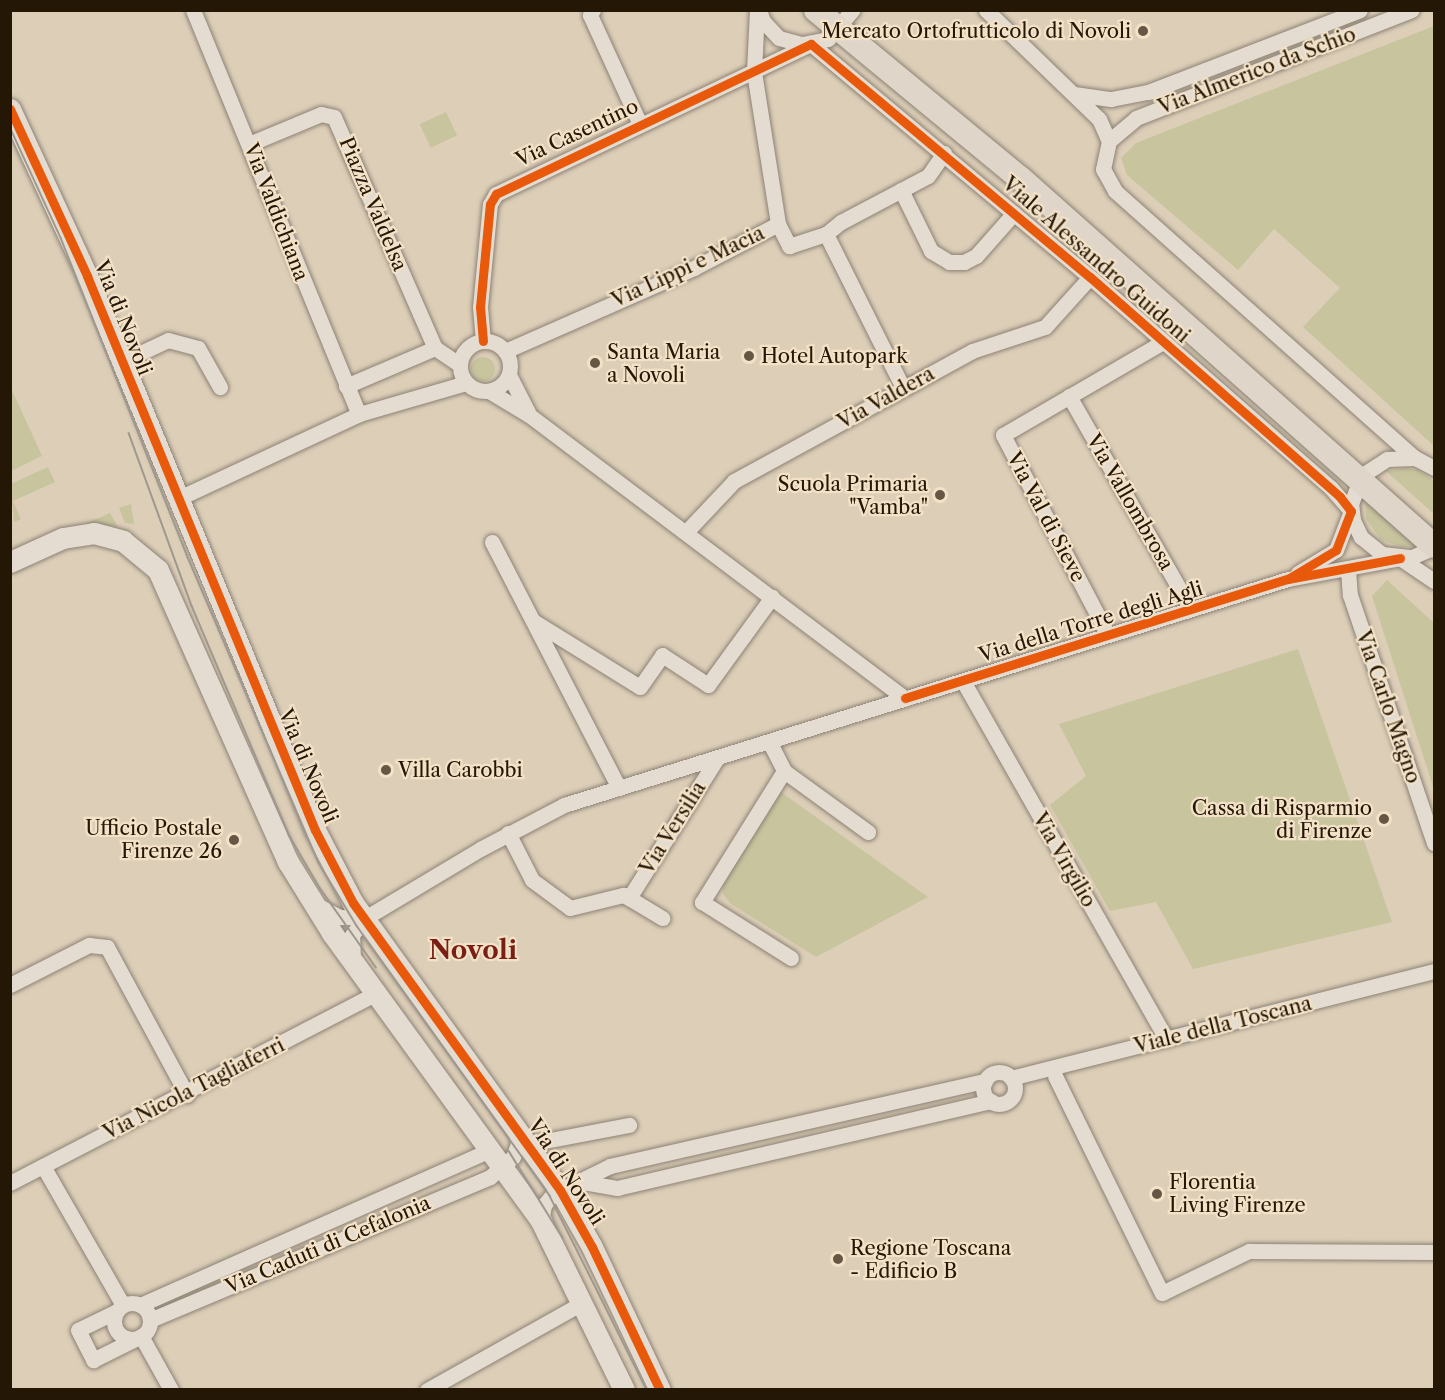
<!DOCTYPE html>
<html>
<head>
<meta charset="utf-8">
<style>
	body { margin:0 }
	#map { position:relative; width:1445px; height:1400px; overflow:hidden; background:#ddceb8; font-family:"Libre Caslon Text",serif }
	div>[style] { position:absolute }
	.green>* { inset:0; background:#c8c49e; transform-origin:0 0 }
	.round { border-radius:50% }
	.roads { filter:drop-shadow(0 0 2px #8c8274) drop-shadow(0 0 2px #8c8274) }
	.street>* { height:15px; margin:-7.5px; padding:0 7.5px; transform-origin:7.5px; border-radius:7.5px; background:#e4dcd1 }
	.street>.ring { margin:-7.5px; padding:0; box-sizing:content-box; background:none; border:15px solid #e4dcd1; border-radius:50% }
	.secondary>* { height:21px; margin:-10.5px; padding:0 10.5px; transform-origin:10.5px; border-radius:10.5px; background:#e4dcd1 }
	.primary>* { height:24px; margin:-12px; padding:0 12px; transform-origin:12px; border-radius:12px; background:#dfd6c9 }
	.tram>* { height:1.5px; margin:-0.75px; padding:0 0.75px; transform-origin:0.75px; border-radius:0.75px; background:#9f988e }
	.cycleway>* { height:9px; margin:-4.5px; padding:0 4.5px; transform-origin:4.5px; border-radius:4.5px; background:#e8590c }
	.dots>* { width:16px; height:16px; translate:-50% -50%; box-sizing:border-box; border:3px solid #f3e2c7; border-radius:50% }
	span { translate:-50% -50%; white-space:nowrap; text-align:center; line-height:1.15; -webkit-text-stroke:4.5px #f3e2c7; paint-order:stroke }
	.poi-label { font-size:20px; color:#241706 }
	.right { translate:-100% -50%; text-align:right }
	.left { translate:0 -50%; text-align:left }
	.street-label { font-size:20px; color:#241706 }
	.district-label { font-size:26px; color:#7a1f14; font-weight:700 }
	.frame { position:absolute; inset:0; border:12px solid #241706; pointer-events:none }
</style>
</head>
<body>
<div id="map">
	<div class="green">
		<div style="clip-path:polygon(1434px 26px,1434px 446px,1303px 327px,1340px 288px,1274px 229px,1238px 270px,1127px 175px,1121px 158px,1136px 143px)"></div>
		<div style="left:446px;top:112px;width:26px;height:29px;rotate:65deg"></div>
		<div class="round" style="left:471px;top:357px;width:24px;height:24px"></div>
		<div style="clip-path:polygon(11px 388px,42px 456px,11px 471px,10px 471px)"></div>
		<div style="clip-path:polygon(48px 467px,55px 482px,13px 501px,21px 519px,14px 522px,11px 484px)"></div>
		<div style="clip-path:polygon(1405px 468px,1418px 470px,1434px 481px,1434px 514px,1386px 471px)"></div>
		<div style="clip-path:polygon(1365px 494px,1420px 545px,1402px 547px,1381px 540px,1366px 519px)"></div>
		<div style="clip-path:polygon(131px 504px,134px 524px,125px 523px,119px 508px)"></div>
		<div style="clip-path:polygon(110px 513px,118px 527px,87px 523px)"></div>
		<div style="clip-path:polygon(1387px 580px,1434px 623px,1434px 790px,1372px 596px)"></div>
		<div style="clip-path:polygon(1298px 649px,1392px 922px,1193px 969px,1156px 902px,1110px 911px,1050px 805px,1086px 776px,1059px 724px)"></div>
		<div style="clip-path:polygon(781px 792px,928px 897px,816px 957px,731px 904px,723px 894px,723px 882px)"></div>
	</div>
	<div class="roads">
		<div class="street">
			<div style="left:193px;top:10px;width:437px;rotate:67.7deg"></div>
			<div style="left:593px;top:10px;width:6px;rotate:121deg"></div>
			<div style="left:590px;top:15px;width:120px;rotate:65.4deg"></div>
			<div style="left:757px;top:10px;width:62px;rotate:92.8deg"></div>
			<div style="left:754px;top:72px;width:154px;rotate:81deg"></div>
			<div style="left:778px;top:224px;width:25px;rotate:63deg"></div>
			<div style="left:789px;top:246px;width:39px;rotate:-18deg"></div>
			<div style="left:826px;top:234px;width:19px;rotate:-39deg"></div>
			<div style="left:841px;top:222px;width:98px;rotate:-27.9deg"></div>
			<div style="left:928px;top:176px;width:28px;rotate:-55deg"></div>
			<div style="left:759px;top:10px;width:12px;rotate:70deg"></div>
			<div style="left:763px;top:21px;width:23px;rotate:47deg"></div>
			<div style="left:779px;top:38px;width:24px;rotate:15deg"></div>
			<div style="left:802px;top:44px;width:26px;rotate:-11deg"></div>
			<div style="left:828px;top:39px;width:38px;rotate:-50deg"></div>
			<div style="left:986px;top:10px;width:157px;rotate:44deg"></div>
			<div style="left:1099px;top:119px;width:24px;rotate:66deg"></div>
			<div style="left:1109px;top:141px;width:29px;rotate:102deg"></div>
			<div style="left:1103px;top:169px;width:25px;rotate:61deg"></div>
			<div style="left:1115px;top:191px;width:402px;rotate:41.7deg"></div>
			<div style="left:1074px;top:94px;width:37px;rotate:8deg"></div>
			<div style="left:1111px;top:99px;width:38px;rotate:-11deg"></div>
			<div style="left:1148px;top:92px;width:227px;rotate:-21.1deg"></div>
			<div style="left:1109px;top:141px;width:35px;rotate:-40deg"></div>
			<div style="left:1136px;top:118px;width:296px;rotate:-21.4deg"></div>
			<div style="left:249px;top:144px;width:78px;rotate:-22.6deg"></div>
			<div style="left:321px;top:114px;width:13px;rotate:13deg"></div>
			<div style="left:334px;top:117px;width:252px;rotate:66.4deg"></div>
			<div style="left:435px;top:348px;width:30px;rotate:34deg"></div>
			<div style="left:901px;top:190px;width:68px;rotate:63.8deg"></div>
			<div style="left:931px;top:251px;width:21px;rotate:31deg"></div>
			<div style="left:949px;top:262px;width:15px"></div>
			<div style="left:964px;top:262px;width:13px;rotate:-27deg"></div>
			<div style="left:976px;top:256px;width:57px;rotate:-48.5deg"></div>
			<div style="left:826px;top:234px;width:172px;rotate:63.4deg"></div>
			<div class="ring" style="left:460px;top:341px;width:35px;height:35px"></div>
			<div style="left:483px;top:341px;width:34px;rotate:-95deg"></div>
			<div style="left:480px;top:307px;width:103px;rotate:-84.5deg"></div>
			<div style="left:490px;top:204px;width:12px;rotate:-59deg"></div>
			<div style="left:496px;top:194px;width:349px;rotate:-25.5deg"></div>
			<div style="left:811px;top:44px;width:363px;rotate:39.9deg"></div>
			<div style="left:1090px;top:277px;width:320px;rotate:41.2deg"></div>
			<div style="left:1331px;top:488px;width:30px;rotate:49deg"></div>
			<div style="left:505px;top:351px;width:206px;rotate:-23.7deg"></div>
			<div style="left:694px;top:268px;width:95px;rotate:-27.6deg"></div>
			<div style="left:121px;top:362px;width:52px;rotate:-25.1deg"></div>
			<div style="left:168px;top:340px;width:31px;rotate:15deg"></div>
			<div style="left:198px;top:348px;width:45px;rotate:60.6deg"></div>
			<div style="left:509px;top:375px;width:42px;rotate:62.8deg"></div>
			<div style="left:346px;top:386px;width:97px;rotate:-23.1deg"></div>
			<div style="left:489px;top:391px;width:47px;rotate:31deg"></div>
			<div style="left:529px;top:415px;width:471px;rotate:37deg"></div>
			<div style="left:1069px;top:396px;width:245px;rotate:60.2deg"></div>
			<div style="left:1434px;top:468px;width:21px;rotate:-152deg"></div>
			<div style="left:1415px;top:458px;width:28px;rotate:178deg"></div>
			<div style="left:1387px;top:459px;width:30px;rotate:147deg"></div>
			<div style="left:1362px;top:475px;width:30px;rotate:111deg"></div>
			<div style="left:1351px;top:503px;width:17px;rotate:83deg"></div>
			<div style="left:1353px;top:520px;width:19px;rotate:65deg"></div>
			<div style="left:1361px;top:537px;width:27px;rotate:39deg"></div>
			<div style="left:1382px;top:554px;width:30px;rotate:6deg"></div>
			<div style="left:1412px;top:557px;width:24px;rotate:-24deg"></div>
			<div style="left:177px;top:499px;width:201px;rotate:-25deg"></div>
			<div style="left:359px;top:414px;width:111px;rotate:-16.2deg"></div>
			<div style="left:686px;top:532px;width:70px;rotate:-46.7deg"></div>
			<div style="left:734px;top:481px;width:271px;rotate:-28.6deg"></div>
			<div style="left:972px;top:351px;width:77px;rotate:-18.2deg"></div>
			<div style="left:1045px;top:327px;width:67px;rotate:-48deg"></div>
			<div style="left:492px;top:542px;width:277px;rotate:62.7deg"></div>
			<div style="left:1400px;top:558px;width:41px;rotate:34.1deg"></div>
			<div style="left:1348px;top:569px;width:26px;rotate:86deg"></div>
			<div style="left:1350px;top:595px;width:262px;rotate:71.3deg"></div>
			<div style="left:1298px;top:573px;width:44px;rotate:-31.2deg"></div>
			<div style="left:1336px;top:550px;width:42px;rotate:-69deg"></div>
			<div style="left:535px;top:622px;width:123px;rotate:31.8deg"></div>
			<div style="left:640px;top:687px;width:39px;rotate:-55deg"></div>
			<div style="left:662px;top:655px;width:55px;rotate:33.1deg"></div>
			<div style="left:708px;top:685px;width:109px;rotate:-54deg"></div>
			<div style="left:1108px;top:635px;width:226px;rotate:-117.7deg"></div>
			<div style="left:1003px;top:435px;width:185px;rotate:-30.2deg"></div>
			<div style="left:963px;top:681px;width:412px;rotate:60.4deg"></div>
			<div style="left:770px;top:743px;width:31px;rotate:63deg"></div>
			<div style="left:784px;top:771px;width:155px;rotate:122deg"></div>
			<div style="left:702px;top:902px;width:105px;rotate:32.2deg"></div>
			<div style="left:784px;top:771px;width:104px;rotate:36deg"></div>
			<div style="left:508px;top:833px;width:53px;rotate:62.9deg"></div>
			<div style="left:532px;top:880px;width:47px;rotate:36.4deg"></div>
			<div style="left:570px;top:908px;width:55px;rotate:-13.8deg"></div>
			<div style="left:623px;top:895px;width:7px;rotate:27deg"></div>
			<div style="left:629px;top:898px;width:165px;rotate:-57.8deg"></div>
			<div style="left:629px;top:898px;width:39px;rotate:31deg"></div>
			<div style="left:317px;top:905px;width:26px;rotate:28deg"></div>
			<div style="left:340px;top:917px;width:25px;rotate:2deg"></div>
			<div style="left:353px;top:960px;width:25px;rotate:-92deg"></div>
			<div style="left:352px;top:935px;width:21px;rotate:-53deg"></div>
			<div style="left:365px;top:918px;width:136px;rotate:-30.9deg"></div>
			<div style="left:482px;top:848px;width:93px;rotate:-27.7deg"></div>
			<div style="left:564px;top:805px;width:758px;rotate:-17.34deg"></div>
			<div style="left:1288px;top:579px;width:114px;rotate:-10.6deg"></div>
			<div style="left:10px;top:985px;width:89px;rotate:-26.9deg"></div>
			<div style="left:89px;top:945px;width:18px;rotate:6deg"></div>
			<div style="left:107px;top:947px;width:168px;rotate:61.6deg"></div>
			<div class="ring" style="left:983px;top:1072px;width:17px;height:17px"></div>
			<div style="left:1055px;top:1076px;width:242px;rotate:63.8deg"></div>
			<div style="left:1162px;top:1293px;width:97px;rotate:-25.8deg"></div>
			<div style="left:1249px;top:1251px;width:185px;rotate:0.3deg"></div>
			<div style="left:1011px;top:1078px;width:436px;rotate:-14.2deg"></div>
			<div style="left:529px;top:1144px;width:102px;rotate:-10.8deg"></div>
			<div style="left:43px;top:1166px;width:160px;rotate:60.1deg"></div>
			<div style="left:583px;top:1182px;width:35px;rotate:10deg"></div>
			<div style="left:617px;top:1188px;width:384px;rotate:-13.1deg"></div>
			<div style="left:10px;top:1183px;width:413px;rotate:-27.4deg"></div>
			<div style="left:541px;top:1221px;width:16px;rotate:-79deg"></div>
			<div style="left:544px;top:1205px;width:14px;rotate:-51deg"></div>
			<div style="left:553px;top:1194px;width:64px;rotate:-26.2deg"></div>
			<div style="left:610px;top:1166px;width:385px;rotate:-12.8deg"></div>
			<div class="ring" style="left:114px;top:1303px;width:21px;height:21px"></div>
			<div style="left:140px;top:1305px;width:385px;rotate:-23.9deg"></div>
			<div style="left:117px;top:1311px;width:43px;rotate:154deg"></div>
			<div style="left:78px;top:1330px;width:34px;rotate:63deg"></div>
			<div style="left:93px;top:1360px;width:47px;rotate:-26.6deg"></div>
			<div style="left:150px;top:1320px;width:369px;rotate:-22.8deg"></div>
			<div style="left:490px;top:1177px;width:30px;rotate:-41deg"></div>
			<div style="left:513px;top:1157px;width:14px;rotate:-69deg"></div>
			<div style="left:518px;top:1144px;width:15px;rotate:-98deg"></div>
			<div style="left:141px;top:1336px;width:62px;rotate:60.9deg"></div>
			<div style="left:427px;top:1390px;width:178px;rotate:-29.3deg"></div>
		</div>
		<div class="secondary">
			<div style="left:10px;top:109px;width:184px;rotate:65.2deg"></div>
			<div style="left:87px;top:276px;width:599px;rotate:67.63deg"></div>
			<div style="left:315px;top:830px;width:82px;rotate:62.5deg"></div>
			<div style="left:353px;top:903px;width:354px;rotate:54.2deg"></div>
			<div style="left:560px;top:1190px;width:65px;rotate:60.7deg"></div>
			<div style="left:592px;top:1247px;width:158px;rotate:64.6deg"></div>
			<div style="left:10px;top:562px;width:58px;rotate:-24.4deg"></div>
			<div style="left:63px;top:538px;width:31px;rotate:-9deg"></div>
			<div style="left:94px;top:533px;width:30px;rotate:15deg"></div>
			<div style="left:123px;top:541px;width:45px;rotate:39.6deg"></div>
			<div style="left:158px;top:570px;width:320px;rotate:66deg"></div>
			<div style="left:288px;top:862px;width:84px;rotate:58.2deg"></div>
			<div style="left:332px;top:933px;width:356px;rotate:54deg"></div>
			<div style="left:541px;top:1221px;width:188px;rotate:63.8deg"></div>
		</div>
		<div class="primary">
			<div style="left:816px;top:10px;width:264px;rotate:39.5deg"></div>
			<div style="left:1020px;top:178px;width:554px;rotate:41.63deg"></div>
		</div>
	</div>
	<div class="tram">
		<div style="left:10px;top:127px;width:122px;rotate:65.3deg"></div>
		<div style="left:61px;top:238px;width:341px;rotate:68.3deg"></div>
		<div style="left:187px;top:555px;width:335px;rotate:66.8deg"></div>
		<div style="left:319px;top:863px;width:74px;rotate:58.9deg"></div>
		<div style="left:357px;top:926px;width:332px;rotate:54.4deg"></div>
		<div style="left:550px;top:1196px;width:217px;rotate:63.4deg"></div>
		<div style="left:129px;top:433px;width:184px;rotate:70deg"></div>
		<div style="left:192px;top:606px;width:249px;rotate:67deg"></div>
		<div style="left:289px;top:835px;width:61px;rotate:59.7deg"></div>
		<div style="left:320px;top:888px;width:97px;rotate:54.7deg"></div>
		<div style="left:509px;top:1151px;width:102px;rotate:58.2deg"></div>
	</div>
	<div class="cycleway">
		<div style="left:10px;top:109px;width:184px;rotate:65.2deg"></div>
		<div style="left:87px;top:276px;width:599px;rotate:67.63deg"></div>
		<div style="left:315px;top:830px;width:82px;rotate:62.5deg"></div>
		<div style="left:353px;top:903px;width:354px;rotate:54.2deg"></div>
		<div style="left:560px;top:1190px;width:65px;rotate:60.7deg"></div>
		<div style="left:592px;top:1247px;width:158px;rotate:64.6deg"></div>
		<div style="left:483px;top:341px;width:34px;rotate:-95deg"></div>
		<div style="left:480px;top:307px;width:103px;rotate:-84.5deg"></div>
		<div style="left:490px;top:204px;width:12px;rotate:-59deg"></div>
		<div style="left:496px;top:194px;width:349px;rotate:-25.5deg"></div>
		<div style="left:811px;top:44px;width:363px;rotate:39.9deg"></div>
		<div style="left:1090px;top:277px;width:333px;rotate:41.3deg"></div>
		<div style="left:1340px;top:497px;width:18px;rotate:52deg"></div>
		<div style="left:1351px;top:511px;width:42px;rotate:111deg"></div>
		<div style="left:1336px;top:550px;width:56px;rotate:148.9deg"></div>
		<div style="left:905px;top:698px;width:401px;rotate:-17.3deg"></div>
		<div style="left:1288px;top:579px;width:114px;rotate:-10.6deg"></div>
	</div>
	<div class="dots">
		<div style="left:1143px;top:31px;background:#655744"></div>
		<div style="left:749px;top:356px;background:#655744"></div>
		<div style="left:595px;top:363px;background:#655744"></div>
		<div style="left:940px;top:495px;background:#655744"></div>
		<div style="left:386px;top:770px;background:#655744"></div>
		<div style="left:1384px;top:819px;background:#655744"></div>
		<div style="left:234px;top:840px;background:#655744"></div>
		<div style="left:1157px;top:1194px;background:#655744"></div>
		<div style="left:838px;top:1259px;background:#655744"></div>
	</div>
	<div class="poi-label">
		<span class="right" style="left:1131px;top:31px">Mercato Ortofrutticolo di Novoli</span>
		<span class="left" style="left:607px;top:364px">Santa Maria<br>a Novoli</span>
		<span class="left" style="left:761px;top:356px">Hotel Autopark</span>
		<span class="right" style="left:928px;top:496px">Scuola Primaria<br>"Vamba"</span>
		<span class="left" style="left:398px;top:770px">Villa Carobbi</span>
		<span class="right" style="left:1372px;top:820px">Cassa di Risparmio<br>di Firenze</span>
		<span class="right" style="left:222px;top:840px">Ufficio Postale<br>Firenze 26</span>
		<span class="left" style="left:1169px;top:1194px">Florentia<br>Living Firenze</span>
		<span class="left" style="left:850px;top:1260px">Regione Toscana<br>- Edificio B</span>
	</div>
	<div class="street-label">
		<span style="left:1257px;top:71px;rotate:-21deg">Via Almerico da Schio</span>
		<span style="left:577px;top:133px;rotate:-25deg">Via Casentino</span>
		<span style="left:373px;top:204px;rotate:67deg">Piazza Valdelsa</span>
		<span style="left:276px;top:212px;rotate:69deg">Via Valdichiana</span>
		<span style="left:1096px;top:260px;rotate:41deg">Viale Alessandro Guidoni</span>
		<span style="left:688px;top:267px;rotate:-25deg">Via Lippi e Macia</span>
		<span style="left:123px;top:318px;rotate:68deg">Via di Novoli</span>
		<span style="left:886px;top:398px;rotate:-29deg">Via Valdera</span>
		<span style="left:1130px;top:502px;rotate:60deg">Via Vallombrosa</span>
		<span style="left:1046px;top:517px;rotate:62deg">Via Val di Sieve</span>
		<span style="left:1091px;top:622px;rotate:-17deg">Via della Torre degli Agli</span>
		<span style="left:1388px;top:707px;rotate:71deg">Via Carlo Magno</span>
		<span style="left:308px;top:766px;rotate:67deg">Via di Novoli</span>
		<span style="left:673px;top:828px;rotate:-58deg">Via Versilia</span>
		<span style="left:1064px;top:860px;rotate:60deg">Via Virgilio</span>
		<span style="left:1223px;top:1025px;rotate:-14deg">Viale della Toscana</span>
		<span style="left:194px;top:1089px;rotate:-27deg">Via Nicola Tagliaferri</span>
		<span style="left:566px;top:1172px;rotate:57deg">Via di Novoli</span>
		<span style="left:328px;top:1245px;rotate:-23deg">Via Caduti di Cefalonia</span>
	</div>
	<div class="district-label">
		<span style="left:473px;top:951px">Novoli</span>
	</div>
	<div class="frame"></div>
</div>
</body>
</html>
